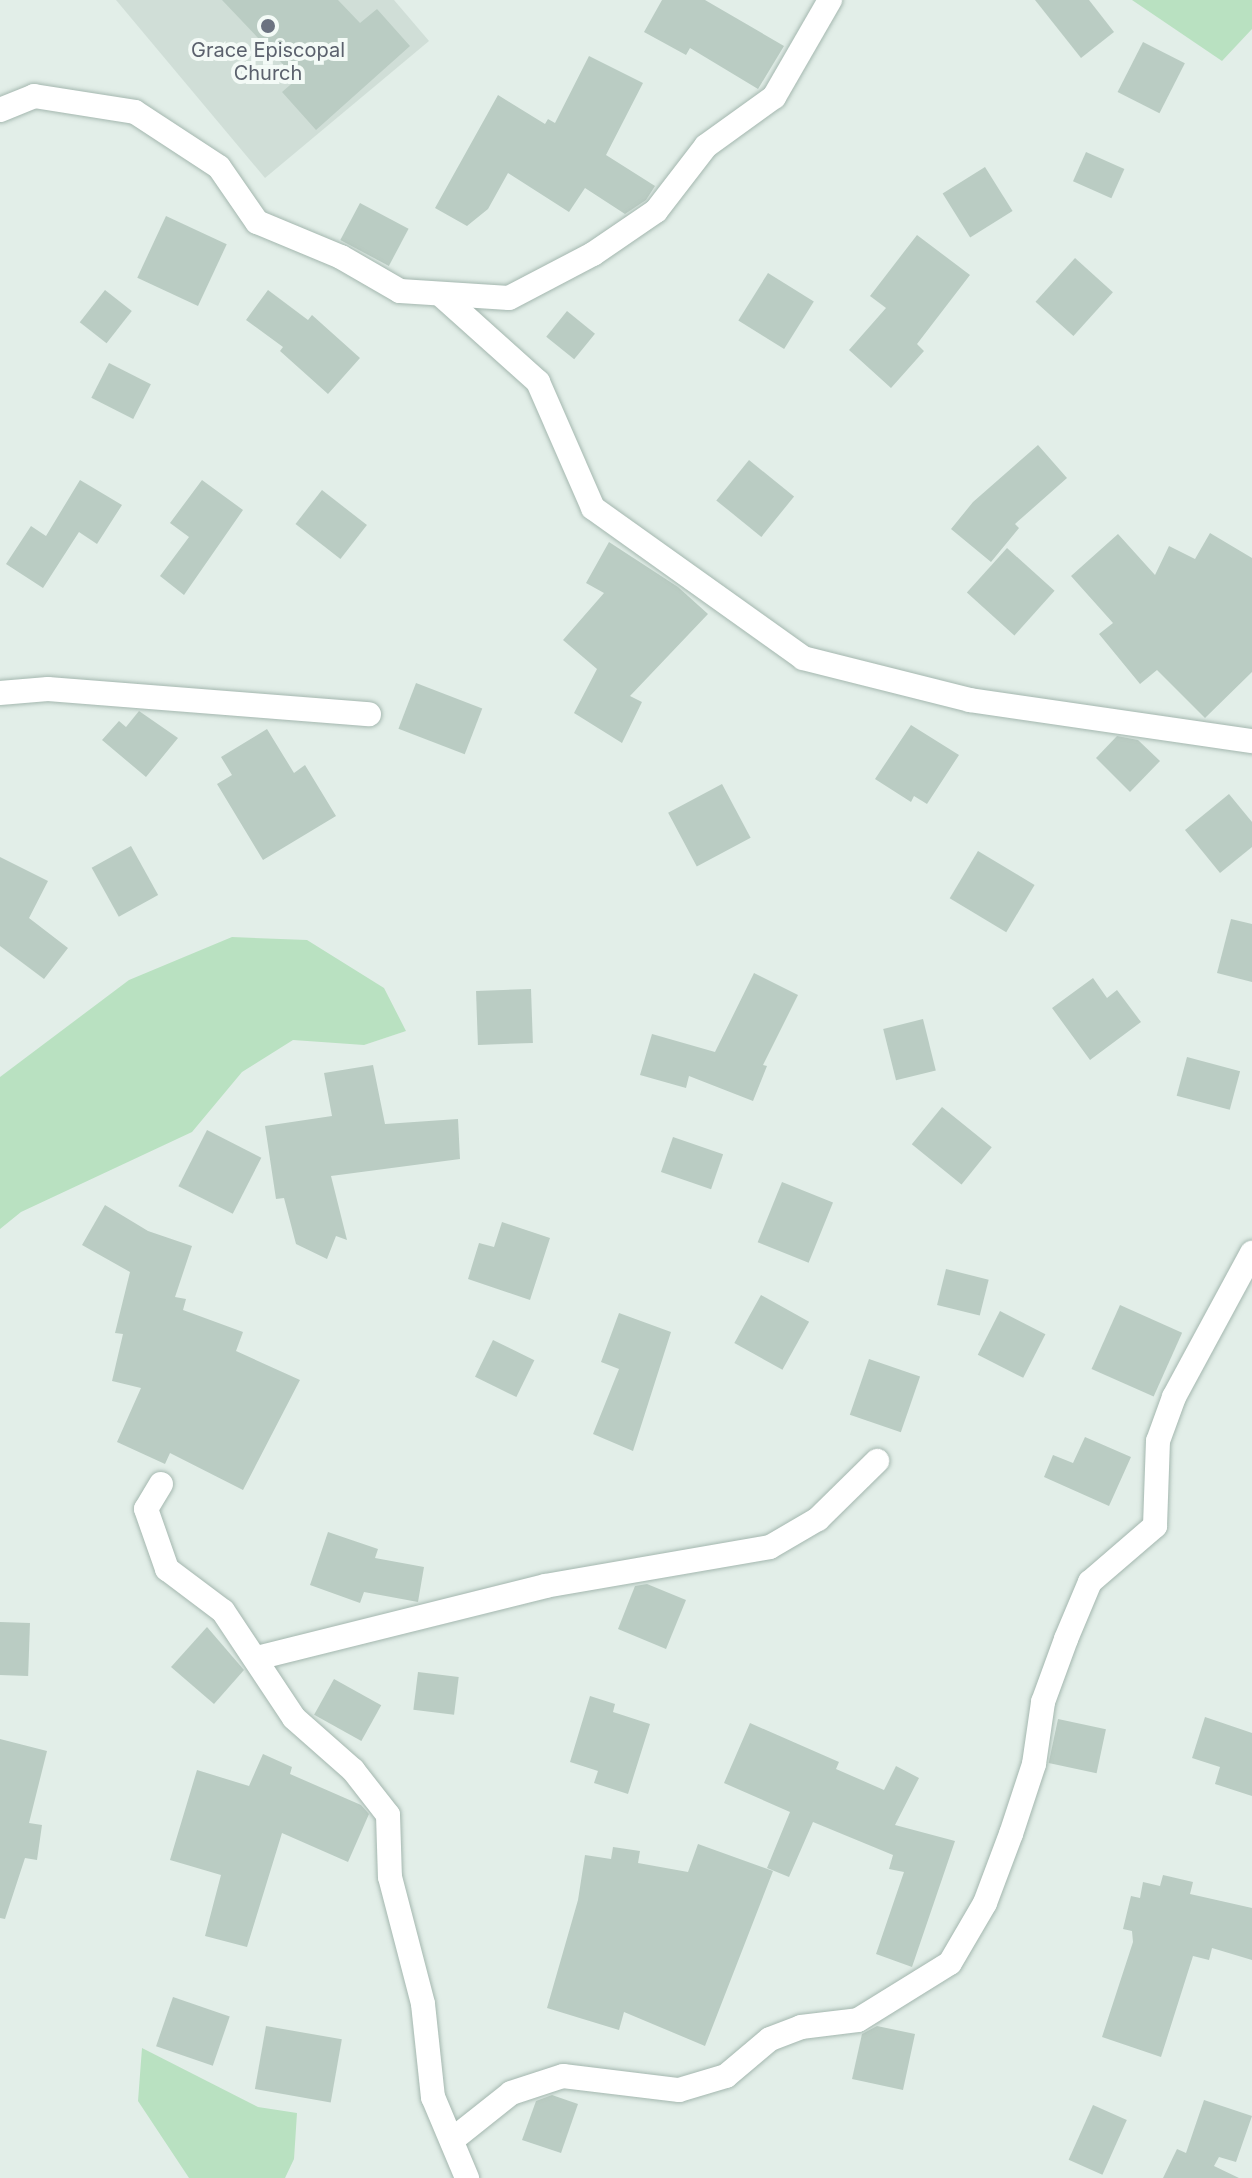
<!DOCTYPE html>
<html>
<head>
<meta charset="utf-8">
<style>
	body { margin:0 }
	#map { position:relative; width:1252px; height:2178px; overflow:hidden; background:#e2eee8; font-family:Inter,sans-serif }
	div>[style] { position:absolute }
	.built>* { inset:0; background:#d0ded7 }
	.green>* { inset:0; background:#b9e1c1 }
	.building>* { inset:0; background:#baccc3; transform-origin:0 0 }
	.roads { filter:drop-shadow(0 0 2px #a4b7af) drop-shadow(0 0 2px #a4b7af) }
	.minor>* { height:24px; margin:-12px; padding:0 12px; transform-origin:12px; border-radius:12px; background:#fff }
	.dots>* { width:22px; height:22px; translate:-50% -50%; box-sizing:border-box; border:4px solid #f3faf6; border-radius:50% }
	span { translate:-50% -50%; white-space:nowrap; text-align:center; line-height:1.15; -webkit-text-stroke:8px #f3faf6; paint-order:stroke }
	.worship-label { font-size:20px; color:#5b616d }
</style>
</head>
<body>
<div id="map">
	<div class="built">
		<div style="clip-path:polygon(116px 0,394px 0,429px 41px,265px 178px)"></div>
	</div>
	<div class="green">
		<div style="clip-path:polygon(1132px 0,1252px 0,1252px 29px,1222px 61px)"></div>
		<div style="clip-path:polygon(232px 937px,307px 940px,384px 988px,406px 1031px,364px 1045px,293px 1040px,242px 1072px,192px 1132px,21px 1212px,0 1229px,0 1077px,129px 980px)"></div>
		<div style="clip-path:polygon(142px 2048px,258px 2107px,297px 2113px,294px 2159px,285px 2178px,189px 2178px,138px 2101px)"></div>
	</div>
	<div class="building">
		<div style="clip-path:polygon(222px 0,338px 0,360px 23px,377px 9px,410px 46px,316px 130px,282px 92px,297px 79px)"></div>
		<div style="clip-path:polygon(662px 0,705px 0,784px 46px,758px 89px,690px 48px,686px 55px,644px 32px)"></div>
		<div style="clip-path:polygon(1035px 0,1089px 0,1114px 32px,1081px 58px)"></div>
		<div style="left:1143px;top:42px;width:47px;height:56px;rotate:27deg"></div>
		<div style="clip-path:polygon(589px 56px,643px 83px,606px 155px,655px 186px,646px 200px,625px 214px,585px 188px,569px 212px,508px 173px,488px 209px,467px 226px,435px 208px,498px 95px,545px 124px,548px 119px,555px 123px)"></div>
		<div style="left:1086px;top:152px;width:42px;height:32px;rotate:24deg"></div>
		<div style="left:985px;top:167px;width:52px;height:50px;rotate:58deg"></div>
		<div style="left:360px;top:203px;width:55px;height:42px;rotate:28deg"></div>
		<div style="left:166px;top:216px;width:67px;height:68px;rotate:25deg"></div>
		<div style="clip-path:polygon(917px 235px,970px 275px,917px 344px,924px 351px,891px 388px,849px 350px,886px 308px,870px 296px)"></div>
		<div style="left:1075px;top:258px;width:51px;height:59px;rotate:42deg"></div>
		<div style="left:768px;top:273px;width:54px;height:56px;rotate:32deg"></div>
		<div style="left:105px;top:290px;width:34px;height:41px;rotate:38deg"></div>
		<div style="clip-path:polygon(268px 290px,308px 320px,312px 315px,360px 358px,328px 394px,280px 351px,283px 347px,246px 320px)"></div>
		<div style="left:567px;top:311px;width:36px;height:33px;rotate:39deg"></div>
		<div style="left:109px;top:363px;width:47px;height:39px;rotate:27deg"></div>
		<div style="clip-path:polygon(1038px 445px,1067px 478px,1015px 524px,1019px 528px,991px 562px,951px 529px,973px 502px)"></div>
		<div style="left:749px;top:460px;width:58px;height:52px;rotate:39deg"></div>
		<div style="clip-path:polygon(80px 480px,122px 505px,97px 544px,79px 532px,43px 588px,6px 564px,31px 526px,46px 536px)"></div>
		<div style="clip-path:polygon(202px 480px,243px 510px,184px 595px,160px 576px,189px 537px,170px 523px)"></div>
		<div style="left:322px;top:490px;width:57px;height:43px;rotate:38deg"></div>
		<div style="clip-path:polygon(1210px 533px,1252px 558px,1252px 672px,1205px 718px,1157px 670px,1140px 684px,1099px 634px,1113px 623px,1071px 576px,1118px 534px,1155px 575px,1169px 546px,1195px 559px)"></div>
		<div style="clip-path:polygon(609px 542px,678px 587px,708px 614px,630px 696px,642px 702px,622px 743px,574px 713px,597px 669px,563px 640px,604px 593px,586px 583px)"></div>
		<div style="left:1007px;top:548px;width:64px;height:60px;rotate:42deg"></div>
		<div style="left:416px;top:683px;width:71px;height:49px;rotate:21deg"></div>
		<div style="clip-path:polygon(139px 711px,178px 738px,146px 777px,102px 740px,119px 721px,126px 727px)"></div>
		<div style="clip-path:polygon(911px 725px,959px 755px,927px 804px,914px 796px,911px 802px,875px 779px)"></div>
		<div style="clip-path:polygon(267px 729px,294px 773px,305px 765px,336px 816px,263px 860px,217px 784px,232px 775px,221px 757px)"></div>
		<div style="clip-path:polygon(1117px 736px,1138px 740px,1160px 761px,1130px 792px,1096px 758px)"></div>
		<div style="left:722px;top:784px;width:61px;height:61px;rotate:62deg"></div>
		<div style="clip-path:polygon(1229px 794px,1252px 822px,1252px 847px,1220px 873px,1185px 830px)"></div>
		<div style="left:131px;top:846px;width:56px;height:45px;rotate:61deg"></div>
		<div style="left:978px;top:851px;width:66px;height:55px;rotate:31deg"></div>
		<div style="clip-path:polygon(0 857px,48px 881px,29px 918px,68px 948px,44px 979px,0 946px)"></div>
		<div style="clip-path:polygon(1231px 919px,1252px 924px,1252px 982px,1217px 973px)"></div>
		<div style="clip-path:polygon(754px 973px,798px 995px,763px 1065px,767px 1066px,753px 1101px,689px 1076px,686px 1088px,640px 1075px,652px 1034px,715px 1052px)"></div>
		<div style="clip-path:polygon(1093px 978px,1107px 998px,1117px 990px,1141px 1022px,1090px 1060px,1052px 1008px)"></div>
		<div style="left:531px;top:989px;width:54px;height:55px;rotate:88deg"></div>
		<div style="left:923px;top:1019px;width:53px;height:41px;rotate:76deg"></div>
		<div style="left:1187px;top:1057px;width:55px;height:40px;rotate:15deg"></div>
		<div style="clip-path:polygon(373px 1065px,385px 1124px,458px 1119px,460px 1159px,331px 1176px,347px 1240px,336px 1236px,327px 1259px,296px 1244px,284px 1198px,276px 1199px,265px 1126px,332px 1116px,324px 1073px)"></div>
		<div style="left:942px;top:1107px;width:64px;height:48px;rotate:39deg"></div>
		<div style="left:207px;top:1130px;width:61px;height:63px;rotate:27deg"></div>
		<div style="left:673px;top:1137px;width:53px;height:37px;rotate:19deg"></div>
		<div style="left:782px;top:1182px;width:55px;height:65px;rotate:22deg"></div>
		<div style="clip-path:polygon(105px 1205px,148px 1231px,192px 1246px,175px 1297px,186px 1299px,183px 1310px,243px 1332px,236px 1351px,300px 1380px,243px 1490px,170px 1453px,165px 1464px,117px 1442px,141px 1388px,112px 1381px,123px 1334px,115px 1333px,130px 1272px,82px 1245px)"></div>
		<div style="clip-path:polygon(502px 1222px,550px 1238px,530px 1300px,468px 1279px,479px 1243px,494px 1247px)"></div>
		<div style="left:946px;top:1269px;width:44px;height:37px;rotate:14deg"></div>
		<div style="left:761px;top:1295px;width:55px;height:55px;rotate:29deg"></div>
		<div style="left:1120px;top:1305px;width:68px;height:70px;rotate:24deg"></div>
		<div style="left:1000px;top:1311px;width:51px;height:49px;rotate:27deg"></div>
		<div style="clip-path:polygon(619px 1313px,671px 1332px,633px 1451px,593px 1434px,619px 1369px,601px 1362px)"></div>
		<div style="left:493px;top:1340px;width:46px;height:41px;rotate:26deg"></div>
		<div style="left:869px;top:1359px;width:54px;height:59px;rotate:19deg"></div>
		<div style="clip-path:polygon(1085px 1437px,1131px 1457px,1109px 1506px,1044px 1477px,1053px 1455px,1073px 1463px)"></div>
		<div style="clip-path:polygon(328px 1532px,378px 1549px,375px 1558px,424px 1567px,418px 1602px,364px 1592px,360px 1603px,310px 1585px)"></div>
		<div style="clip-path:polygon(647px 1584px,686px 1600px,666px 1649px,618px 1629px,635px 1586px)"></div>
		<div style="left:0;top:1622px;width:30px;height:53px;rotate:2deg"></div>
		<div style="clip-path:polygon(207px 1627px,244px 1670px,214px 1704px,171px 1667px)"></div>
		<div style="left:418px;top:1672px;width:41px;height:38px;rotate:7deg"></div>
		<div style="left:334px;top:1679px;width:54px;height:41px;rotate:29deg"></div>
		<div style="clip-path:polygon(590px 1696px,615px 1704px,613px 1712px,650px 1724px,628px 1794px,594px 1783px,598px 1771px,570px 1762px)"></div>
		<div style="clip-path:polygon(1205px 1717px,1252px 1733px,1252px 1796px,1215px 1784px,1220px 1767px,1192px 1758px)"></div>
		<div style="left:1058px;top:1719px;width:49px;height:45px;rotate:12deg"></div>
		<div style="clip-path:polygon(750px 1723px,839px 1762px,836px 1769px,884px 1790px,896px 1766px,919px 1778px,895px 1825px,955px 1841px,912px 1967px,876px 1954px,904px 1872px,889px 1869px,893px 1855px,813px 1822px,789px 1877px,767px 1868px,790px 1812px,724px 1783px)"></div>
		<div style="clip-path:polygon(0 1739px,47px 1751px,29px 1823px,42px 1825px,37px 1860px,25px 1858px,5px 1919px,0 1918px)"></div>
		<div style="clip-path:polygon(263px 1754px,292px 1767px,290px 1774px,361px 1805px,369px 1814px,348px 1862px,282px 1833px,247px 1947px,205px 1936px,221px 1875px,170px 1860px,197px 1770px,249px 1786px)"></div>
		<div style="clip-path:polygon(698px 1844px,773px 1871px,705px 2046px,624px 2012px,619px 2030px,547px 2008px,578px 1900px,585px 1855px,611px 1859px,613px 1847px,640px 1851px,638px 1863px,688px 1872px)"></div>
		<div style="clip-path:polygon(1163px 1875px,1193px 1882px,1190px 1894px,1252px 1908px,1252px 1960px,1212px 1948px,1209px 1960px,1193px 1956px,1161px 2057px,1102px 2037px,1133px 1942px,1132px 1931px,1123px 1929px,1131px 1896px,1140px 1898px,1143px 1882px,1160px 1886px)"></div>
		<div style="left:173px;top:1997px;width:60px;height:52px;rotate:19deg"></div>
		<div style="left:266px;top:2026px;width:77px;height:64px;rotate:10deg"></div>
		<div style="clip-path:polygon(877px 2026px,915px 2034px,903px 2090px,852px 2079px,862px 2034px)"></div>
		<div style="clip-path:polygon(552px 2095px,578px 2104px,561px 2153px,522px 2140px,536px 2101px)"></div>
		<div style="clip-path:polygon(1204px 2100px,1252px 2116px,1236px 2162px,1219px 2157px,1214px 2166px,1239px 2178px,1163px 2178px,1177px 2149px,1186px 2153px)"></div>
		<div style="left:1093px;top:2105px;width:37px;height:60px;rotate:24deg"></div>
	</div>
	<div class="roads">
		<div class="minor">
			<div style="left:0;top:110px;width:37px;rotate:-22deg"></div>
			<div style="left:34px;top:96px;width:102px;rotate:9deg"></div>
			<div style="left:135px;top:112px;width:100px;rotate:33.2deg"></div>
			<div style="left:219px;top:167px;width:67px;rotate:55.4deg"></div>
			<div style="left:257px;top:222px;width:91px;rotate:22.6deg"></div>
			<div style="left:341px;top:257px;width:68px;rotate:30deg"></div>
			<div style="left:400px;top:291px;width:109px;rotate:3.7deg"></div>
			<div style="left:509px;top:298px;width:95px;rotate:-27.6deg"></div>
			<div style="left:593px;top:254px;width:76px;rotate:-34.3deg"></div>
			<div style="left:656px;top:211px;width:82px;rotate:-52.4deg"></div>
			<div style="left:706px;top:146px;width:84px;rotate:-35.8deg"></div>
			<div style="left:774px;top:97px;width:112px;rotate:-60deg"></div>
			<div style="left:440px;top:294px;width:132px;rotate:41.9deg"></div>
			<div style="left:538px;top:382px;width:137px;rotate:66.4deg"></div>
			<div style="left:593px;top:508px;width:258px;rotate:35.5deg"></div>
			<div style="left:803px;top:658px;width:172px;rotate:14.1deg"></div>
			<div style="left:970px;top:700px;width:285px;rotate:8.3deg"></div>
			<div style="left:0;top:693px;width:48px;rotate:-4.8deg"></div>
			<div style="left:48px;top:689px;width:322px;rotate:4.5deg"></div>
			<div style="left:161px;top:1484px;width:29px;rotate:121deg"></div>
			<div style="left:146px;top:1509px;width:64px;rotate:70.7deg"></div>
			<div style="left:167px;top:1569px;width:70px;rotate:36.9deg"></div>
			<div style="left:223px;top:1611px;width:128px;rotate:56.4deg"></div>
			<div style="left:294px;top:1718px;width:79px;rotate:41.4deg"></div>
			<div style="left:353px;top:1770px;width:57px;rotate:52.1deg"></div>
			<div style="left:388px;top:1815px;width:62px;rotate:88.2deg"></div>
			<div style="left:390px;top:1877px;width:131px;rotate:75.4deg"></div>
			<div style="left:423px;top:2004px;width:94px;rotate:83.9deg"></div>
			<div style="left:433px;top:2097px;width:88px;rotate:67.2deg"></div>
			<div style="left:257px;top:1658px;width:297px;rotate:-14deg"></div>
			<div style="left:545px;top:1586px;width:228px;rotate:-9.8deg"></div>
			<div style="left:770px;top:1547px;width:56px;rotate:-30.3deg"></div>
			<div style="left:818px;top:1519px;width:83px;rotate:-44.5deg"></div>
			<div style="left:452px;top:2140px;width:75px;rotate:-38.5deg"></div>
			<div style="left:511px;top:2093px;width:55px;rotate:-18.1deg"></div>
			<div style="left:563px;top:2076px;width:117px;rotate:6.9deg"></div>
			<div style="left:679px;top:2090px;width:49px;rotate:-16.6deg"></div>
			<div style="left:726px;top:2076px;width:57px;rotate:-40.1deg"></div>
			<div style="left:770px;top:2039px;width:33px;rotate:-21deg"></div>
			<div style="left:801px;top:2027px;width:57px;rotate:-7deg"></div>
			<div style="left:858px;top:2020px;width:108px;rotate:-31.8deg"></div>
			<div style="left:950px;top:1963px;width:69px;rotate:-59.7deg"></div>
			<div style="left:985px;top:1903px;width:74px;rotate:-69.4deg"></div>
			<div style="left:1011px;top:1834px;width:74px;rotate:-71.8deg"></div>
			<div style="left:1034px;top:1764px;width:63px;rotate:-81.7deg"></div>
			<div style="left:1043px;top:1702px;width:67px;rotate:-69.9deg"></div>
			<div style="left:1066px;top:1639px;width:62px;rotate:-67.2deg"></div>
			<div style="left:1090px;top:1582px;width:86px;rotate:-40.7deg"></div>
			<div style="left:1155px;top:1526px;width:85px;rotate:-88deg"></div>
			<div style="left:1158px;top:1441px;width:47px;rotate:-70deg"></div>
			<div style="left:1174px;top:1397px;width:164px;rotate:-61.6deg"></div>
		</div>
	</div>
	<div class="dots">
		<div style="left:268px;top:26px;background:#6b7280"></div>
	</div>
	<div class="worship-label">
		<span style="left:268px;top:62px">Grace Episcopal<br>Church</span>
	</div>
</div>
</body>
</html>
